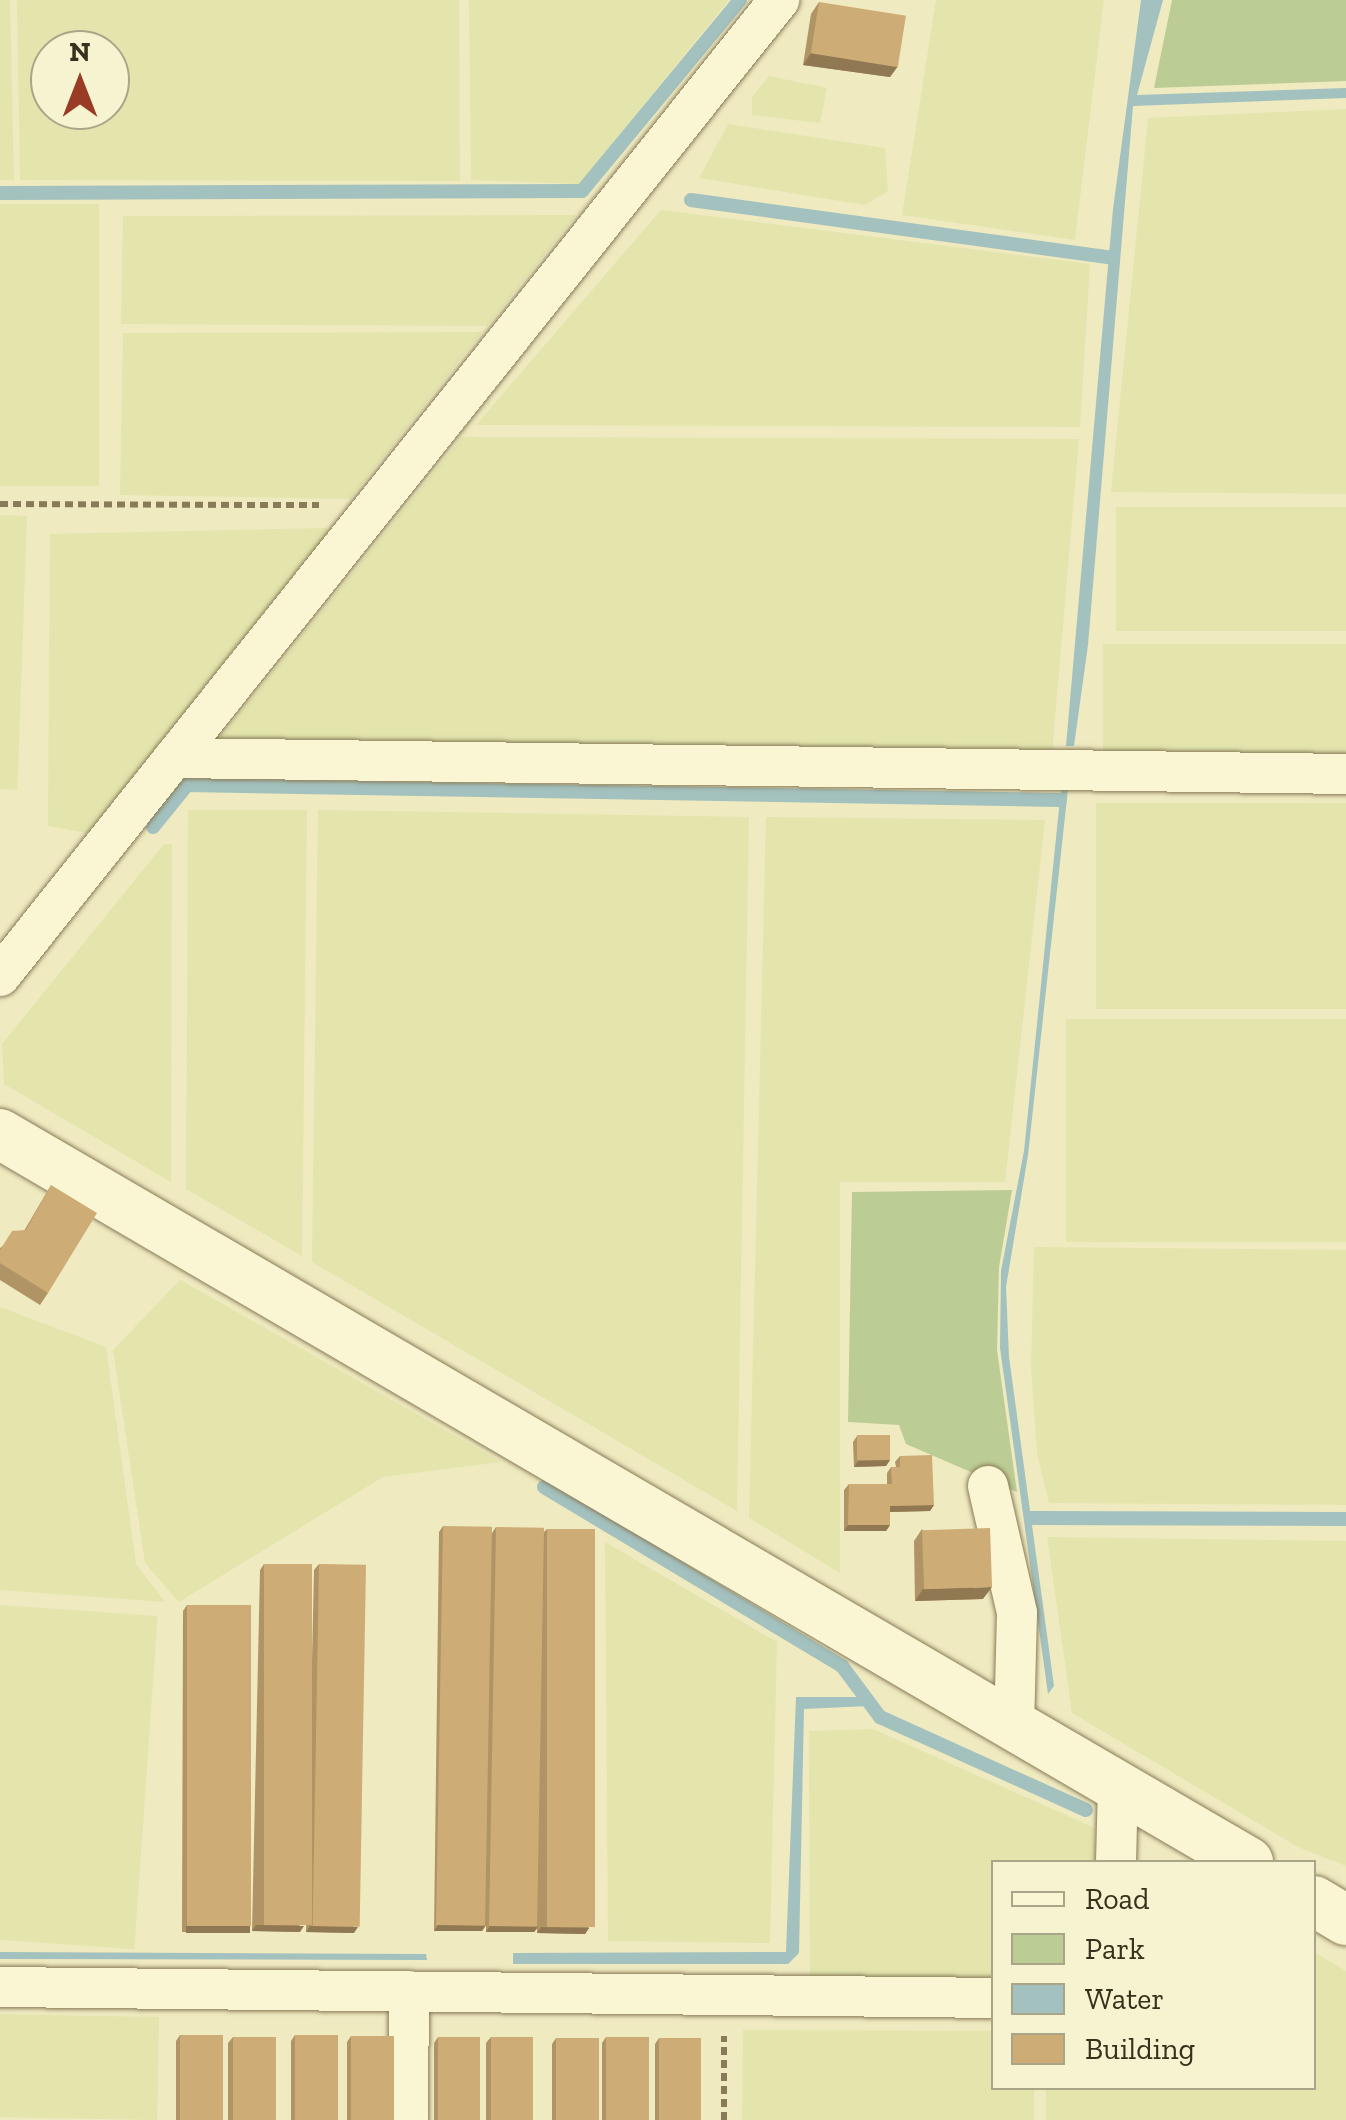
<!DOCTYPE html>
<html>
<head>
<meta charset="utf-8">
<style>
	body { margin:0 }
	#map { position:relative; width:1346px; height:2120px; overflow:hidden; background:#efeac0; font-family:"Zilla Slab",serif }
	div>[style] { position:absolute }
	.farmland>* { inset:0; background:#e3e5ad; transform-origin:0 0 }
	.green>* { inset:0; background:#bbcd94 }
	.water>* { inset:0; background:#a3c1be }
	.stream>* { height:14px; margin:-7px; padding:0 7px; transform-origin:7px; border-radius:7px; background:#a3c1be }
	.path>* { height:6px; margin-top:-3px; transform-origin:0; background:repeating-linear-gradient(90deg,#897b58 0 8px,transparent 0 13px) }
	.roads { filter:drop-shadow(0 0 2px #897b58) drop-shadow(0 0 2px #897b58) }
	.minor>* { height:40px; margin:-20px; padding:0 20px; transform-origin:20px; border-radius:20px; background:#faf6d4 }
	.tertiary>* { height:50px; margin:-25px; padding:0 25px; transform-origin:25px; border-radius:25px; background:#faf6d4 }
	.wall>* { inset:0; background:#b19465 }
	.shaded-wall>* { inset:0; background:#907852; transform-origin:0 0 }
	.building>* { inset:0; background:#ceac75; transform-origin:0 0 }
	span { translate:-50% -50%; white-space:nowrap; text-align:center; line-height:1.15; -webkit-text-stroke:9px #f6f3d0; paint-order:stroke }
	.legend { position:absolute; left:991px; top:1860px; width:325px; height:230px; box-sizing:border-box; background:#f6f3d0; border:2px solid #aaa588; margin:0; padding:12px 18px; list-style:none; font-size:30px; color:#382f1c }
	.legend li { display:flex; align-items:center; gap:20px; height:50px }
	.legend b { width:50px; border:2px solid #aaa588 }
	.north { position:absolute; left:30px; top:30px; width:100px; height:100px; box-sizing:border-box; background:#f6f3d0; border:2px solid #aaa588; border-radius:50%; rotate:0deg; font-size:28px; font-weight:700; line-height:40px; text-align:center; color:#382f1c }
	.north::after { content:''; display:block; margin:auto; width:35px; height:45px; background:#993c26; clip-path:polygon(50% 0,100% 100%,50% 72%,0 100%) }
</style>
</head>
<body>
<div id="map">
	<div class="farmland">
		<div style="clip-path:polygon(0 0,10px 0,14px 180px,0 180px)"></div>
		<div style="clip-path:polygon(evenodd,17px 0,459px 0,460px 181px,20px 180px,17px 0,50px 50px,110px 50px,110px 110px,50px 110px,50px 50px)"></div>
		<div style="clip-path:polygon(469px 0,729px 0,579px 184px,471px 180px)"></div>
		<div style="clip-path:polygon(936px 0,1104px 0,1075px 240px,902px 215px)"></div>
		<div style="clip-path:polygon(769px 76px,827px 88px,820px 123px,752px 115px,752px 97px)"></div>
		<div style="clip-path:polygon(1346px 109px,1346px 494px,1111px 492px,1148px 118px)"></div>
		<div style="clip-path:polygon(728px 124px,885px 148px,888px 191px,865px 205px,699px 178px)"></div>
		<div style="left:0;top:204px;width:99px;height:282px"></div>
		<div style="clip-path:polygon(661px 210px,1090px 264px,1080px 427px,476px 425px)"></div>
		<div style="clip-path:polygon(576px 215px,487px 326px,121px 324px,123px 216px)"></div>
		<div style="clip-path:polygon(482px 332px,350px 499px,120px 495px,123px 333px)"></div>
		<div style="clip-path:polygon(462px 437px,1079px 439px,1052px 754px,222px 746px,221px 736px)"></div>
		<div style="left:1116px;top:507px;width:230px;height:124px"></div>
		<div style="left:0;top:515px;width:27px;height:274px;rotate:2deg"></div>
		<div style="clip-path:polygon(326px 528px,333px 540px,87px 833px,48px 826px,50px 534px)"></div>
		<div style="left:1103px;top:644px;width:243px;height:111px"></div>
		<div style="left:1096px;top:803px;width:250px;height:206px"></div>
		<div style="clip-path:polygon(188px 810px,307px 810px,302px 1256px,186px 1189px)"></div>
		<div style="clip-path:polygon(318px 810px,749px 817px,737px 1511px,312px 1262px)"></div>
		<div style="clip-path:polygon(766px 817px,1045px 820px,1005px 1182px,840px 1182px,840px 1573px,749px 1518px)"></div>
		<div style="clip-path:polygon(164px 844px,172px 844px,171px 1182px,4px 1084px,2px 1044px)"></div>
		<div style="left:1066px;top:1019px;width:280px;height:223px"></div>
		<div style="clip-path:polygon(1034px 1247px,1346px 1250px,1346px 1505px,1049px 1503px,1037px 1453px,1031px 1368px)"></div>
		<div style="clip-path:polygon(181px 1279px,181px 1280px,501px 1462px,383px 1477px,179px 1602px,145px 1563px,113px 1350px)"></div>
		<div style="clip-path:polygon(0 1307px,106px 1347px,136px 1564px,165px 1602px,0 1590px)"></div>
		<div style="clip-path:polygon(1047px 1537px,1346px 1541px,1346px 1866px,1298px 1847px,1072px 1713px)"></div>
		<div style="clip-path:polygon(605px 1542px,777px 1642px,770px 1943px,608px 1941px)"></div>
		<div style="left:0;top:1605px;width:158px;height:334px;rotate:4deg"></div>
		<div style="clip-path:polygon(873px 1729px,1095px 1828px,1095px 1862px,994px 1862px,993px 1982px,810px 1978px,809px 1731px)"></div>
		<div style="clip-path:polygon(1314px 1952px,1346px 1971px,1346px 2120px,1046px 2120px,1046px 2088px,1314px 2088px)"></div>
		<div style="left:159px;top:2017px;width:103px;height:159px;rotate:91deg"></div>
		<div style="clip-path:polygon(743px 2030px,993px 2031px,994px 2088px,1034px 2088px,1034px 2120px,742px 2120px)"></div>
	</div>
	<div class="green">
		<div style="clip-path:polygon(1172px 0,1346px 0,1346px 81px,1154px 88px)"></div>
		<div style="clip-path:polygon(1012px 1190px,999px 1267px,997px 1350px,1017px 1492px,906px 1444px,899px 1425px,848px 1422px,852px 1192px)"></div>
	</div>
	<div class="water">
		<div style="clip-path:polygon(1141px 0,1163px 0,1137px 95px,1346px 88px,1346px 98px,1133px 106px,1088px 645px,1074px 746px,1066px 746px,1113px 209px)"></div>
		<div style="clip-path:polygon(1061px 789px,1068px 789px,1028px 1155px,1006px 1287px,1009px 1357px,1054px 1686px,1048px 1694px,1000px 1348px,1001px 1271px,1024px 1151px)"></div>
		<div style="clip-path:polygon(796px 1697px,865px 1697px,868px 1706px,804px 1709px,799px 1953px,788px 1964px,513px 1964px,513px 1953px,786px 1952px)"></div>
		<div style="clip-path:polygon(0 1952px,426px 1954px,427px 1960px,0 1959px)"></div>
	</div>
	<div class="stream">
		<div style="left:0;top:193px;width:582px;rotate:-0.2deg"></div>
		<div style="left:582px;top:191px;width:248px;rotate:-50.4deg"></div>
		<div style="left:691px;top:200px;width:426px;rotate:7.8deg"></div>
		<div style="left:153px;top:827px;width:54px;rotate:-51deg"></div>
		<div style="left:187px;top:785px;width:873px;rotate:0.98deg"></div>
		<div style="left:544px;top:1487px;width:348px;rotate:31deg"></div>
		<div style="left:842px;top:1666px;width:64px;rotate:53.3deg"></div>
		<div style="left:880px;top:1717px;width:226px;rotate:24.3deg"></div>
		<div style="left:1032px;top:1518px;width:314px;rotate:0.2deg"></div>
	</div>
	<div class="path">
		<div style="left:0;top:504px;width:319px;rotate:0.2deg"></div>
		<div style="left:724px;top:2120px;width:84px;rotate:-90deg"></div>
	</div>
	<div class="roads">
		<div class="minor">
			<div style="left:174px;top:758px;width:1172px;rotate:0.78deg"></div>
			<div style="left:0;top:976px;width:1249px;rotate:-51.4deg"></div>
			<div style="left:988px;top:1486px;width:130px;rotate:77.1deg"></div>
			<div style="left:1017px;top:1613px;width:113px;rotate:91.5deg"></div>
			<div style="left:1116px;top:1862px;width:75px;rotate:-88.5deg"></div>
			<div style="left:0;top:1987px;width:994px;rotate:0.63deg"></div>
			<div style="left:408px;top:2120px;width:129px;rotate:-89.6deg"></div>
		</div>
		<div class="tertiary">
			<div style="left:0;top:1134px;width:1445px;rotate:30.26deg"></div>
			<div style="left:1314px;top:1901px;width:37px;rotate:31deg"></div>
		</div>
	</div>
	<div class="wall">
		<div style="clip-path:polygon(819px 2px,898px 66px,890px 77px,803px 65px,811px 14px)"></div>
		<div style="clip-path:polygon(51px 1185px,48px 1293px,40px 1305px,0 1280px,0 1248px,24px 1231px)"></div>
		<div style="clip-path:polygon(857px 1436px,890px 1460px,886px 1466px,854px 1467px,853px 1442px)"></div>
		<div style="clip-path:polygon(900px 1456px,934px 1505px,930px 1511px,890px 1512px,890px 1525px,886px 1531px,844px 1531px,844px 1490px,849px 1484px,887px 1484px,887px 1473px,891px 1467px,896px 1467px,895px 1462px)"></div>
		<div style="clip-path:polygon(443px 1526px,492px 1533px,496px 1527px,544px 1532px,547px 1529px,589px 1928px,585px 1934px,537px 1933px,537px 1929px,534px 1932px,486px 1932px,486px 1925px,482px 1931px,434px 1931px,439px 1532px)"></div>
		<div style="clip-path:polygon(922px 1529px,983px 1599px,915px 1601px,914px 1541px)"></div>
		<div style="clip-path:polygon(264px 1564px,300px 1932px,252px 1931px,260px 1570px)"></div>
		<div style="clip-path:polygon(319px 1564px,354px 1933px,306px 1932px,314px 1570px)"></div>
		<div style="clip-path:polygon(187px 1605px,250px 1926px,246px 1932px,182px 1932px,183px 1611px)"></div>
		<div style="clip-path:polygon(180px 2035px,223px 2120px,176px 2120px,176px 2041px)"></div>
		<div style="clip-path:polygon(295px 2035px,338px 2120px,291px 2120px,291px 2041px)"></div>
		<div style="clip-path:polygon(351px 2036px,394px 2120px,347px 2120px,347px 2042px)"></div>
		<div style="clip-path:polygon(233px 2037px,275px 2120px,228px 2120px,228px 2043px)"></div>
		<div style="clip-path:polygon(438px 2037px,480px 2120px,434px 2120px,434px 2043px)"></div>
		<div style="clip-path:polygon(491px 2037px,533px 2120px,486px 2120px,486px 2043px)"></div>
		<div style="clip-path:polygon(606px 2037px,649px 2120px,602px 2120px,602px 2043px)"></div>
		<div style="clip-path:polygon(556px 2038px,599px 2120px,552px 2120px,552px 2044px)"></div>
		<div style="clip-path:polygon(659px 2038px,701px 2120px,655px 2120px,655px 2044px)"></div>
	</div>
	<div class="shaded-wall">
		<div style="clip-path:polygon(811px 53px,898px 66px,890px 77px,803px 65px)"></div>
		<div style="clip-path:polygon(890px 1460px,886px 1466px,854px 1467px,858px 1461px)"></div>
		<div style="clip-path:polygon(934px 1505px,930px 1511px,886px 1512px,890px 1506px)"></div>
		<div style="clip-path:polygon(848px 1525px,890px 1525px,886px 1531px,844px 1531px)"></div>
		<div style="clip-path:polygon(992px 1587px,983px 1599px,915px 1601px,923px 1589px)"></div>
		<div style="clip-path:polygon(256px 1925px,304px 1926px,300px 1932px,252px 1931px)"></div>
		<div style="clip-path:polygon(438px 1925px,486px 1925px,482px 1931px,434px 1931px)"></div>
		<div style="left:186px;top:1926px;width:64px;height:7px"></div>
		<div style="clip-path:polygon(310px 1926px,358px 1927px,354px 1933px,306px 1932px)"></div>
		<div style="clip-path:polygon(490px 1926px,538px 1926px,534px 1932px,486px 1932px)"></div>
		<div style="clip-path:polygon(541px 1927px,589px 1928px,585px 1934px,537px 1933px)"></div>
	</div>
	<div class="building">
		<div style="left:819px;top:2px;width:88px;height:52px;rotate:9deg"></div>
		<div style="clip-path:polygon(51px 1185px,97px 1213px,48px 1293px,0 1263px,0 1250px,12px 1231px,26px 1230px)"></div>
		<div style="left:890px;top:1435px;width:25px;height:33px;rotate:90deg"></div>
		<div style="clip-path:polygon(932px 1455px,934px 1505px,890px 1506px,890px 1525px,848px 1525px,849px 1484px,892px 1484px,891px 1467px,900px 1467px,900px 1456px)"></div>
		<div style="left:443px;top:1526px;width:49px;height:399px;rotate:1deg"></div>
		<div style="left:496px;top:1527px;width:48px;height:399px;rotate:1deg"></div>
		<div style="left:990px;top:1528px;width:59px;height:68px;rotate:88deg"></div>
		<div style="left:547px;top:1529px;width:48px;height:398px"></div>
		<div style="left:264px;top:1564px;width:48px;height:361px"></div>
		<div style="left:319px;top:1564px;width:47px;height:362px;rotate:1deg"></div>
		<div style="left:187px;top:1605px;width:64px;height:321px"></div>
		<div style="left:180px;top:2035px;width:43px;height:85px"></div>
		<div style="left:295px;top:2035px;width:43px;height:85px"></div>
		<div style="left:351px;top:2036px;width:43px;height:84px"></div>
		<div style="left:233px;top:2037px;width:43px;height:83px"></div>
		<div style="left:438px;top:2037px;width:42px;height:83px"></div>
		<div style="left:491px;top:2037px;width:42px;height:83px"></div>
		<div style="left:606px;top:2037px;width:43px;height:83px"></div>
		<div style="left:556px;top:2038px;width:43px;height:82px"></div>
		<div style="left:659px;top:2038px;width:42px;height:82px"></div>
	</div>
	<ul class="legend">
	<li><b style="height:12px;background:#faf6d4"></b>Road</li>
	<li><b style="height:28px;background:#bbcd94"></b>Park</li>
	<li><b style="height:28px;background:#a3c1be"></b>Water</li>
	<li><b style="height:28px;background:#ceac75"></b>Building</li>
	</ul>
	<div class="north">N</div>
</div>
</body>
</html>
